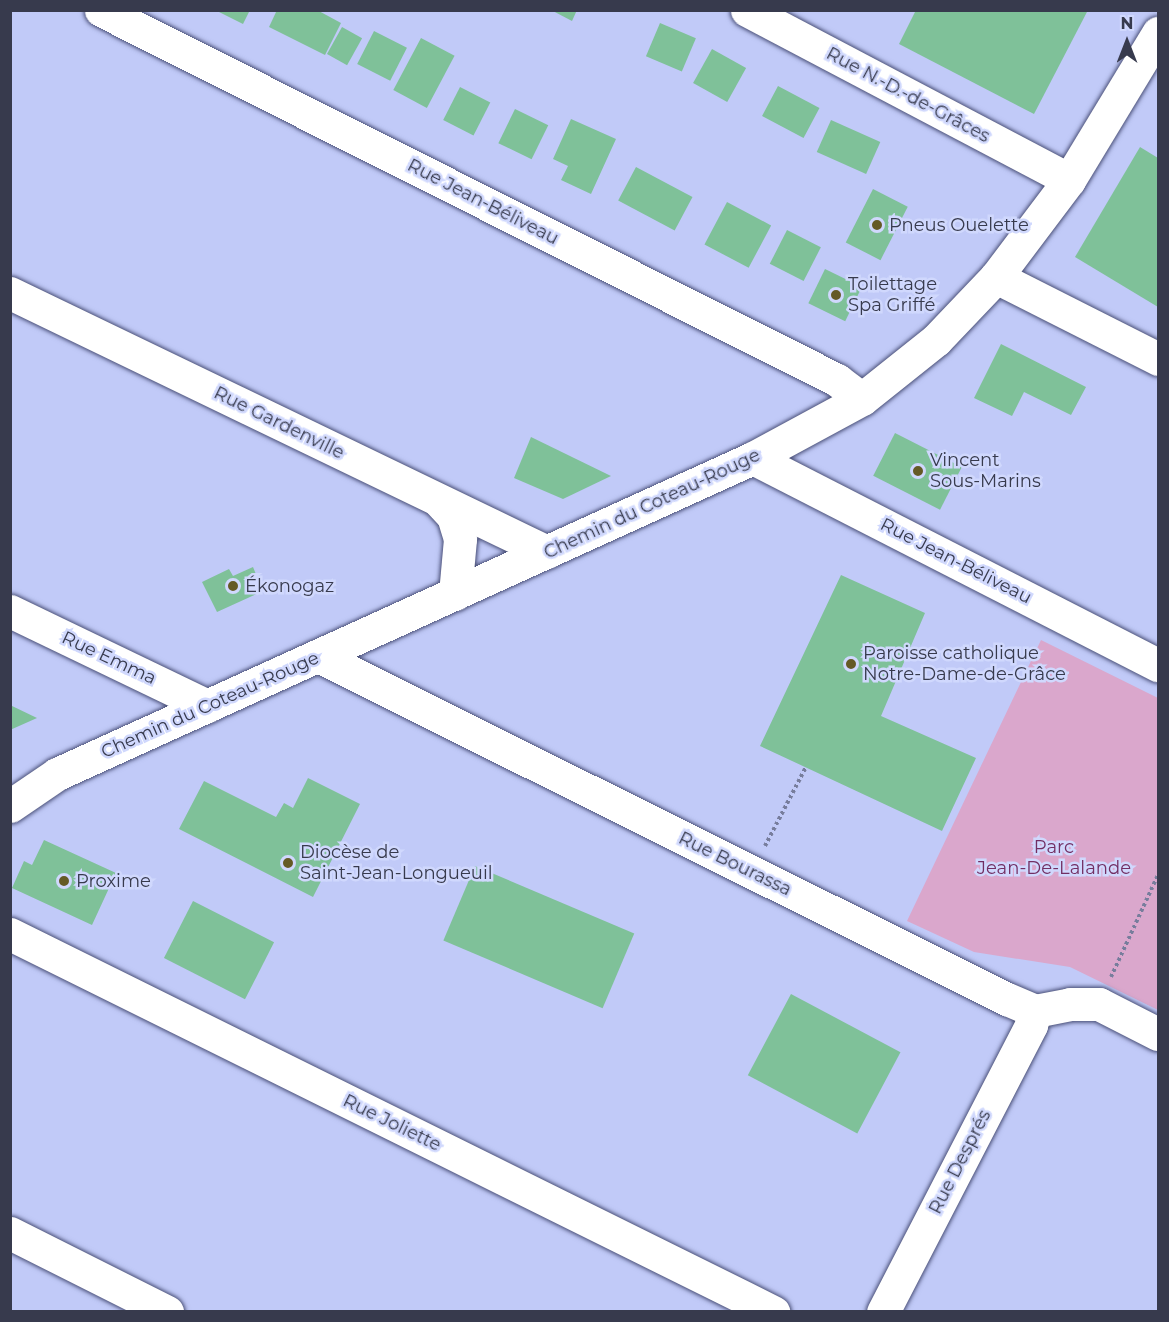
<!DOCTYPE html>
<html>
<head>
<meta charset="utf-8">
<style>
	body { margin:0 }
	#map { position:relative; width:1169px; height:1322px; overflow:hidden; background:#c1caf8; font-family:Montserrat,sans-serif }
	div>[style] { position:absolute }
	.green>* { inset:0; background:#daa7cc }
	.building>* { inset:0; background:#7fc199; transform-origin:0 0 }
	.path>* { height:4px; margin-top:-2px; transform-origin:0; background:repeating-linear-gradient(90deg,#777d9c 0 3px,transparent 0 6px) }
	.roads { filter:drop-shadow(0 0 2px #4a5078) drop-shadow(0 0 2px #4a5078) }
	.minor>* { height:33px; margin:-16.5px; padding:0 16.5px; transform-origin:16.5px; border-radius:16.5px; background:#fff }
	.dots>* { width:16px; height:16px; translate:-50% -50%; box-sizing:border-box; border:3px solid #d0d8fd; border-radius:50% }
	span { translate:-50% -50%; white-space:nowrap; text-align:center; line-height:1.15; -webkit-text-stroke:5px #d0d8fd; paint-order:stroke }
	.street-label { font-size:18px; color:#373a4d }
	.poi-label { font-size:18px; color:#373a4d }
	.left { translate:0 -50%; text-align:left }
	.park-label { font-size:18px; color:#722e63 }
	.frame { position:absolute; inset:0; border:12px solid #373a4d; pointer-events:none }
	.north { position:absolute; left:1097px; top:12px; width:60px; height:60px; -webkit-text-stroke:4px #d0d8fd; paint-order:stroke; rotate:0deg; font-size:16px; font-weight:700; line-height:24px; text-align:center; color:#373a4d }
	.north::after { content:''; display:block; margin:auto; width:21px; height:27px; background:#373a4d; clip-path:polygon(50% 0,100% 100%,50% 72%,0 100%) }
</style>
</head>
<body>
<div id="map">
	<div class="green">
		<div style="clip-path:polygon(1041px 640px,1158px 698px,1158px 1010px,1070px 967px,974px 952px,907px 921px)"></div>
	</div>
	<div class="building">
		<div style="clip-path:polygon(215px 10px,250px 10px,243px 24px)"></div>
		<div style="clip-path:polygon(277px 10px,317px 10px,341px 23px,325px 55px,269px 27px)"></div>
		<div style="clip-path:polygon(551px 10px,577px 10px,572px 21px)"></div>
		<div style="clip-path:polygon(916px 10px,1088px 10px,1034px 114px,899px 44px)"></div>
		<div style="left:660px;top:23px;width:39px;height:36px;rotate:23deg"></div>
		<div style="left:342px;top:27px;width:23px;height:31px;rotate:29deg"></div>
		<div style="left:374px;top:31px;width:37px;height:37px;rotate:27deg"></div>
		<div style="left:421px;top:38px;width:38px;height:59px;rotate:28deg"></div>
		<div style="left:712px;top:49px;width:39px;height:39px;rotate:29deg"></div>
		<div style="left:778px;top:86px;width:47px;height:34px;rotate:28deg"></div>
		<div style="left:460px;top:87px;width:34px;height:37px;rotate:27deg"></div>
		<div style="left:515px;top:109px;width:37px;height:38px;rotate:26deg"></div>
		<div style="clip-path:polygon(571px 119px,616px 139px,591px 194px,561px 180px,568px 166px,553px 159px)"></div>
		<div style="left:831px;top:120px;width:54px;height:35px;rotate:24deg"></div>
		<div style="clip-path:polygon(1140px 147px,1158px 158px,1158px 307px,1075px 257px)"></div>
		<div style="left:636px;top:167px;width:64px;height:38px;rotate:28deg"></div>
		<div style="left:873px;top:189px;width:39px;height:60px;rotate:27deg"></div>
		<div style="left:727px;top:202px;width:50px;height:48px;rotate:28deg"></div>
		<div style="left:787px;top:230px;width:38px;height:38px;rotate:27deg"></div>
		<div style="left:825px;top:269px;width:41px;height:38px;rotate:26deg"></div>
		<div style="clip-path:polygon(1001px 344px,1086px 387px,1071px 415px,1024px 392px,1012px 416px,974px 398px)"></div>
		<div style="left:895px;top:433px;width:75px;height:48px;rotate:27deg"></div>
		<div style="clip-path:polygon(531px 437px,611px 476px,563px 499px,514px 478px)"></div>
		<div style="clip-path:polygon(253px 567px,263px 591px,217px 612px,202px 582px,229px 569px,233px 576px)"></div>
		<div style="clip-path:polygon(841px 575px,925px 613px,881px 716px,976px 758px,942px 831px,760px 746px)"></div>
		<div style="clip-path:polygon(10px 705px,37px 718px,10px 730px)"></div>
		<div style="clip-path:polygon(308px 778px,360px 804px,313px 897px,179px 829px,204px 781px,276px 817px,284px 803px,293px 808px)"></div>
		<div style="clip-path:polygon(44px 840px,116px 873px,92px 925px,12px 888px,24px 861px,32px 865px)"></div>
		<div style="left:475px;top:866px;width:173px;height:81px;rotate:23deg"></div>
		<div style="left:193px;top:901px;width:91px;height:64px;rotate:27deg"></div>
		<div style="left:791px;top:994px;width:124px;height:92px;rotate:28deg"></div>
	</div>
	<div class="path">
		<div style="left:765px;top:846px;width:89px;rotate:-62.6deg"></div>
		<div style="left:1111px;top:977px;width:112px;rotate:-65.3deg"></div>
	</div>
	<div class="roads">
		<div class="minor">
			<div style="left:101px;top:10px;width:824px;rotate:26.69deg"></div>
			<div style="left:837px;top:380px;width:31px;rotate:37deg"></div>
			<div style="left:747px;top:10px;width:364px;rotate:27.8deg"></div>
			<div style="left:996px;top:277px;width:182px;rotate:26.8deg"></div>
			<div style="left:10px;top:293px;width:596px;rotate:25.75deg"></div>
			<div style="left:753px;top:458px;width:455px;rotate:27.1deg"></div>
			<div style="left:438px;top:500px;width:22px;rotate:47deg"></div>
			<div style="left:453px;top:516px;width:24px;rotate:73deg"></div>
			<div style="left:460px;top:539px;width:55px;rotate:95.2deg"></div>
			<div style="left:10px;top:611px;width:219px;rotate:25.7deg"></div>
			<div style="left:318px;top:656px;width:770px;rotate:26.47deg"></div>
			<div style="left:1007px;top:999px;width:30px;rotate:23deg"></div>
			<div style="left:1035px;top:1011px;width:36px;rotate:-11deg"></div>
			<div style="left:1070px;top:1004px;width:29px"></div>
			<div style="left:1099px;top:1004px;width:66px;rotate:27deg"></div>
			<div style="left:10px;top:806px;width:57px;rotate:-34.2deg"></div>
			<div style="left:57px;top:774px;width:764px;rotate:-24.42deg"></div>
			<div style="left:753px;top:458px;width:124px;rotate:-28.4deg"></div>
			<div style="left:862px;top:399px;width:95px;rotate:-38.6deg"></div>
			<div style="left:936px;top:340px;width:87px;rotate:-46.4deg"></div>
			<div style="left:996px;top:277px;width:121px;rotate:-53deg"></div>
			<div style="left:1069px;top:180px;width:172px;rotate:-58.8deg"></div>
			<div style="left:10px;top:934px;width:852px;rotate:26.35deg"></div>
			<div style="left:10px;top:1233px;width:176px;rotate:26.7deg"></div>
			<div style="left:883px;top:1312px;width:323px;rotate:-62.7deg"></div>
			<div style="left:1031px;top:1025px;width:15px;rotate:-74deg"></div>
		</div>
	</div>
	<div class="dots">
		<div style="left:877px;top:225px;background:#655a26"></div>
		<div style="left:836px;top:295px;background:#655a26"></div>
		<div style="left:918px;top:471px;background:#655a26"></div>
		<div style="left:233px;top:586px;background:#655a26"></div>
		<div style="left:851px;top:664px;background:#655a26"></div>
		<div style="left:288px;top:863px;background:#655a26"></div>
		<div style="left:64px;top:881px;background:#655a26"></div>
	</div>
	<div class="street-label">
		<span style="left:908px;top:95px;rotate:28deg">Rue N.-D.-de-Grâces</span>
		<span style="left:483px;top:202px;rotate:27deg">Rue Jean-Béliveau</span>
		<span style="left:279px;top:423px;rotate:26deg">Rue Gardenville</span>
		<span style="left:652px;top:504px;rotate:-25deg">Chemin du Coteau-Rouge</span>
		<span style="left:956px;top:561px;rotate:27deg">Rue Jean-Béliveau</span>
		<span style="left:109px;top:658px;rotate:25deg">Rue Emma</span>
		<span style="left:210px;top:705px;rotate:-24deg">Chemin du Coteau-Rouge</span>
		<span style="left:735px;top:864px;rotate:26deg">Rue Bourassa</span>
		<span style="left:392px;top:1123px;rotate:26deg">Rue Joliette</span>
		<span style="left:960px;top:1162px;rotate:-63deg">Rue Després</span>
	</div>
	<div class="poi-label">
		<span class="left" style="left:889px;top:225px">Pneus Ouelette</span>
		<span class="left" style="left:848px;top:295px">Toilettage<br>Spa Griffé</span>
		<span class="left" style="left:930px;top:471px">Vincent<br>Sous-Marins</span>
		<span class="left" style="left:245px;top:586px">Ékonogaz</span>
		<span class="left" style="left:863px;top:664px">Paroisse catholique<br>Notre-Dame-de-Grâce</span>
		<span class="left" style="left:300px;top:863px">Diocèse de<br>Saint-Jean-Longueuil</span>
		<span class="left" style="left:76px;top:881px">Proxime</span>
	</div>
	<div class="park-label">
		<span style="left:1054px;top:858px">Parc<br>Jean-De-Lalande</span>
	</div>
	<div class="frame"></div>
	<div class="north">N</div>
</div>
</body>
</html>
